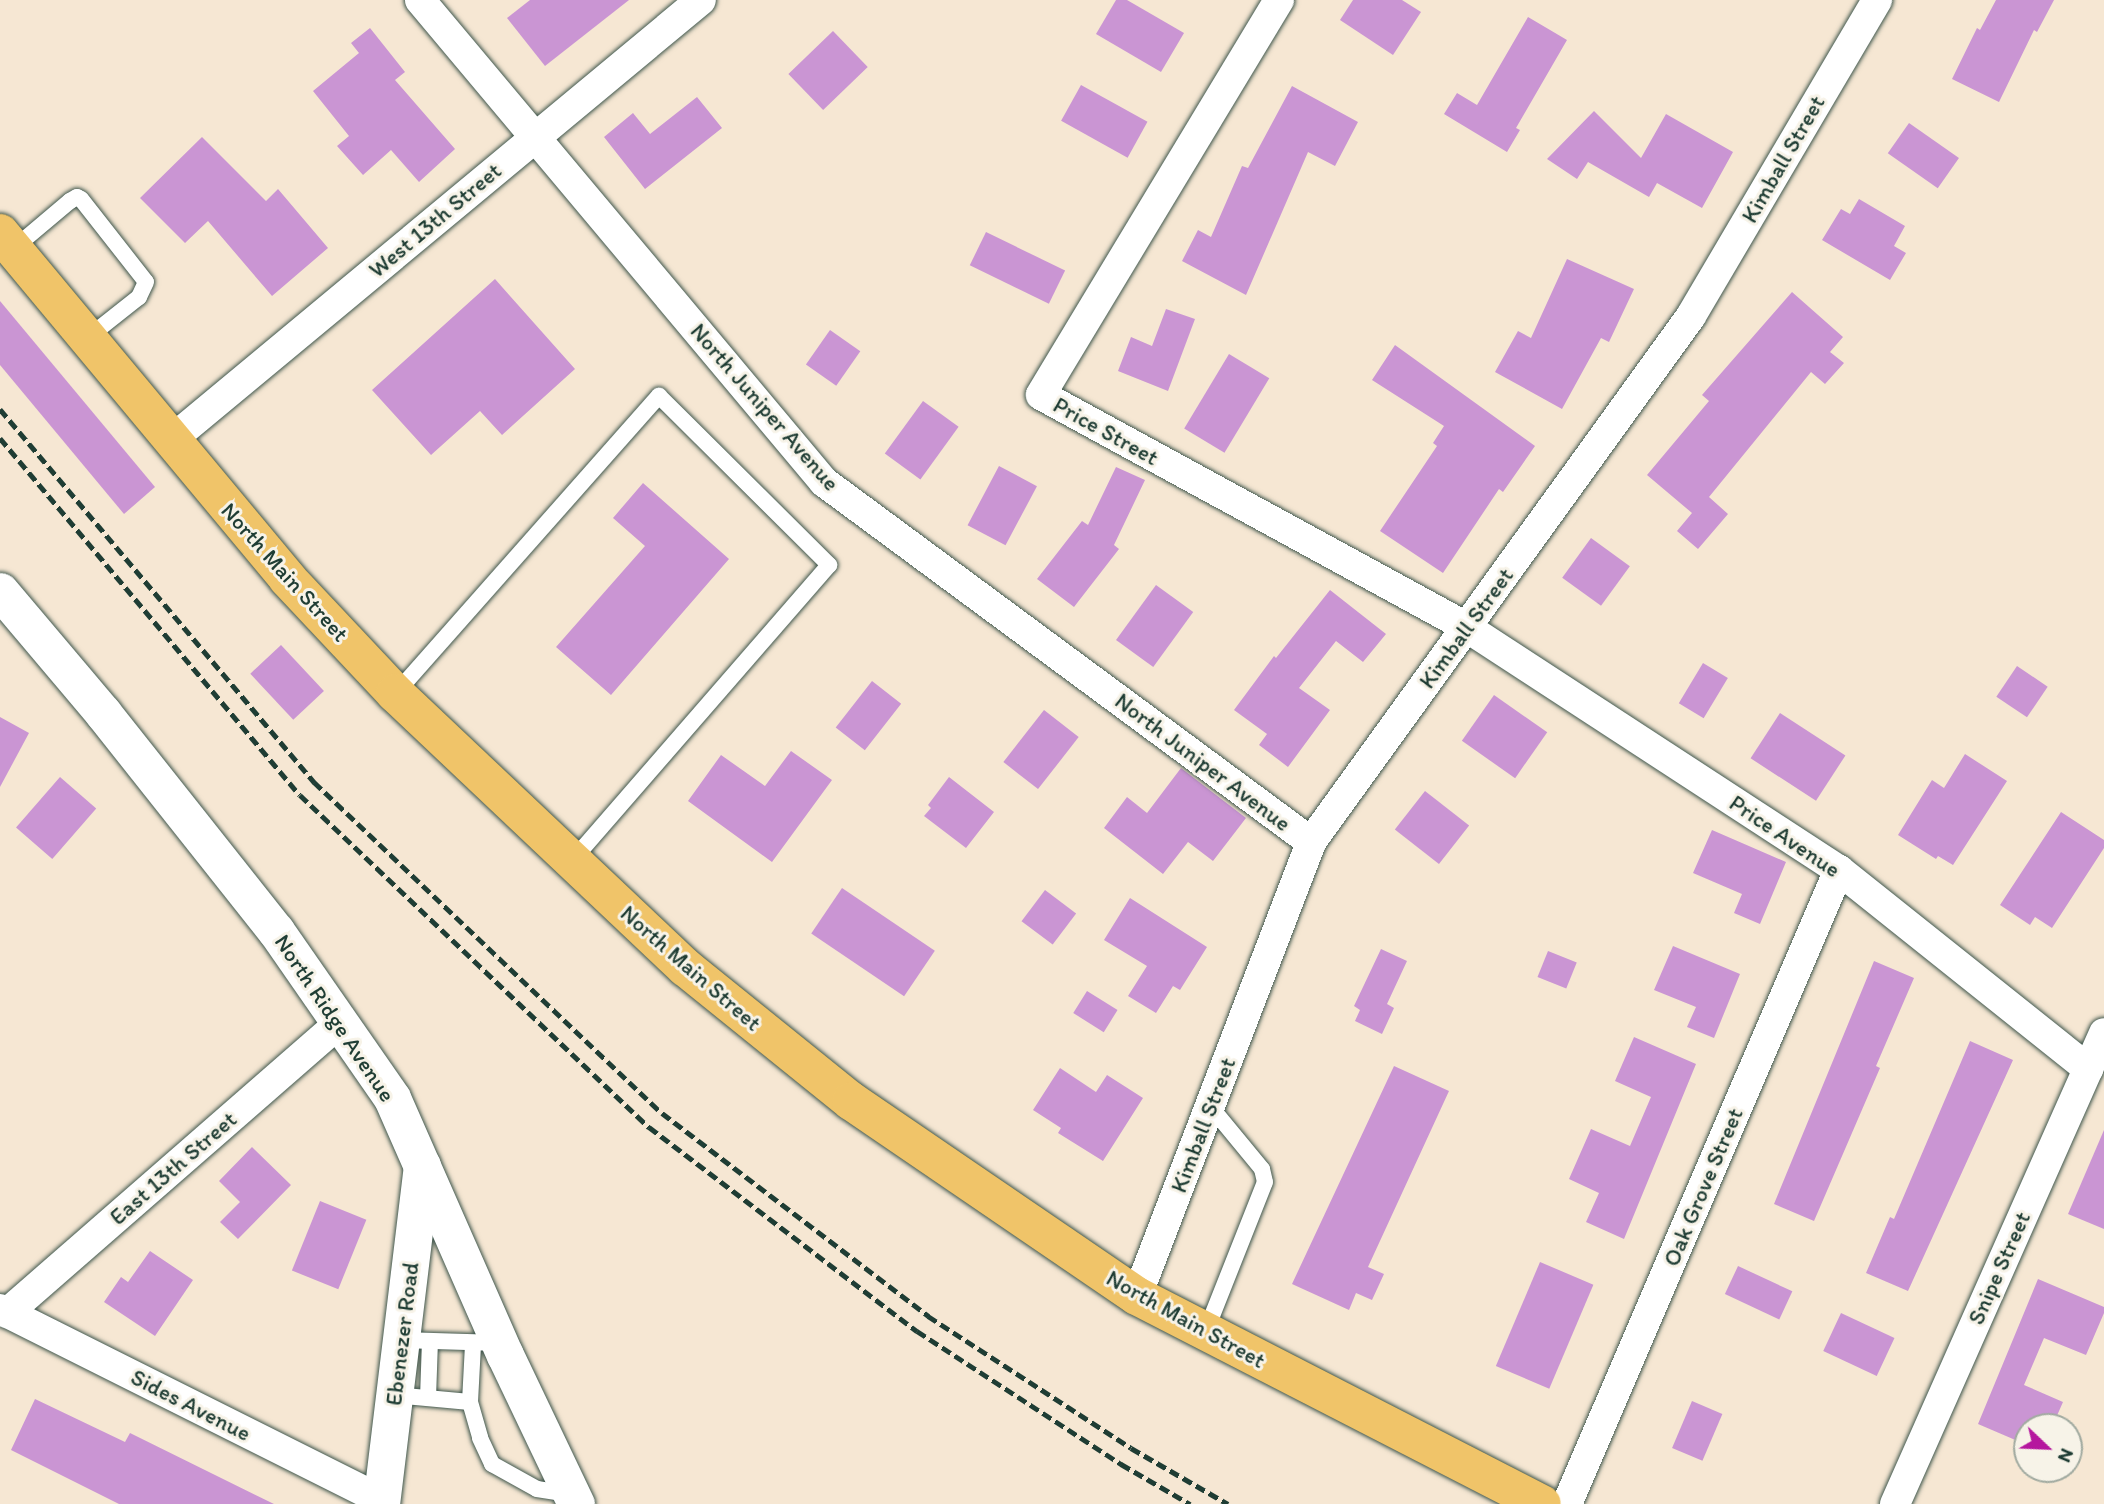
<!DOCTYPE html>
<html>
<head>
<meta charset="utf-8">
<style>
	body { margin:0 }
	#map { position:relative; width:2104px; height:1504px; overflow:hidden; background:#f6e7d3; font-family:Itim,sans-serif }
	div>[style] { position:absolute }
	.building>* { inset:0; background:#ca95d3; transform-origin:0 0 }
	.roads { filter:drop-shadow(0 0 2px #3f564c) drop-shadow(0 0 2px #3f564c) }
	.service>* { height:16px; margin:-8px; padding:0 8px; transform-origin:8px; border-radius:8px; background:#fff }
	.minor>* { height:30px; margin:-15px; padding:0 15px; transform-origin:15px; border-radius:15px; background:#fff }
	.tertiary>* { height:37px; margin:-18.5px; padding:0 18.5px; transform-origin:18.5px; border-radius:18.5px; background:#fff }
	.primary>* { height:38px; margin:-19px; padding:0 19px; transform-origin:19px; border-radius:19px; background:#f0c469 }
	.rail>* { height:5px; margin-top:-2.5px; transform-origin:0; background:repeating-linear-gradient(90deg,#1f3d34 0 10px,transparent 0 15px) }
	span { translate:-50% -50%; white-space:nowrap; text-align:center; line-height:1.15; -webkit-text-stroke:6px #f7f3e8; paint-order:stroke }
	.street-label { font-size:23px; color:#1f3d34 }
	.north { position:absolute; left:2013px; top:1413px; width:70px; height:70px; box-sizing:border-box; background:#f7f3e8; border:2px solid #a1aaa0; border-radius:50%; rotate:113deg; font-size:19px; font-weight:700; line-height:28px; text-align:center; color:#1f3d34 }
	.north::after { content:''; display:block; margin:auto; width:24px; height:32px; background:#b5179e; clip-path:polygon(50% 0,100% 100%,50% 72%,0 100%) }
</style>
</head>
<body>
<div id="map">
	<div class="building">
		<div style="clip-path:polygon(530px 0,629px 0,545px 66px,507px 18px)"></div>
		<div style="clip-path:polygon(1116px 0,1127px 0,1184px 33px,1161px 72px,1096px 34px)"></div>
		<div style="clip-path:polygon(1353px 0,1402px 0,1421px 12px,1393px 55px,1340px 20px)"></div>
		<div style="clip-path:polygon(1996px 0,2054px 0,2037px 32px,2034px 30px,1999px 102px,1952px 79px,1977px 28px,1980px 30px)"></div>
		<div style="clip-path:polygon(1528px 17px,1567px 40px,1516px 128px,1520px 130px,1507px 152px,1444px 114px,1457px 93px,1477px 105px)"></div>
		<div style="clip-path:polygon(370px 28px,405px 72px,395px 80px,455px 149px,419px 182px,391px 150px,363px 175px,337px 146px,349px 136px,313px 91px,359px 53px,351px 43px)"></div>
		<div style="left:833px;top:31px;width:50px;height:62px;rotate:46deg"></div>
		<div style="left:1081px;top:85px;width:76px;height:41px;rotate:29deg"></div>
		<div style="clip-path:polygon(1292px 86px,1358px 122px,1335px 166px,1308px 152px,1246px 295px,1182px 261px,1198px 230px,1211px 237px,1242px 166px,1248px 168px)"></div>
		<div style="clip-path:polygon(697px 97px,722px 128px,645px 189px,604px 137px,633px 113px,650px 134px)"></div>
		<div style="clip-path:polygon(1594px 111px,1641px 158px,1666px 114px,1733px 152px,1702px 208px,1657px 183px,1649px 197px,1588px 162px,1577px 179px,1547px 159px)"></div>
		<div style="left:1909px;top:123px;width:61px;height:37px;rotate:35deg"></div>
		<div style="clip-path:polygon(202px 137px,266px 201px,278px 189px,328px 248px,272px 296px,208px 221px,185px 243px,140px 198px)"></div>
		<div style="clip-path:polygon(1859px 199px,1905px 226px,1894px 246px,1906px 253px,1890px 280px,1822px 240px,1841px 209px,1850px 214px)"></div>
		<div style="left:986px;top:232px;width:88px;height:37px;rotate:26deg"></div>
		<div style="clip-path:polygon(1567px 259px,1634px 289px,1609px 342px,1601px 338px,1562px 409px,1495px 372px,1518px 331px,1531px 338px)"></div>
		<div style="clip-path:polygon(495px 279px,575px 369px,502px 435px,480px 411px,431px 455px,372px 390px)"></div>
		<div style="clip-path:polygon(1792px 292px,1843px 337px,1830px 352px,1844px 363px,1825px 384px,1811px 372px,1709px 497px,1728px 514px,1698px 549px,1677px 531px,1692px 513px,1647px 475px,1709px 401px,1702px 395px)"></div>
		<div style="clip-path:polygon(0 301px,155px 487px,124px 514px,0 365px)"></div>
		<div style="clip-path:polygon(1166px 309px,1195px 319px,1168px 391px,1118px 371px,1131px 337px,1152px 346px)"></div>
		<div style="left:830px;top:330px;width:37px;height:42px;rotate:35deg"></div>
		<div style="clip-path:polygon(1395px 345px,1535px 446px,1503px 492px,1499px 489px,1443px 573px,1380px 531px,1437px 446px,1433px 443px,1444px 426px,1372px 380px)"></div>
		<div style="left:1229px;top:354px;width:47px;height:87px;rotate:31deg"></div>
		<div style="left:923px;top:401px;width:44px;height:65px;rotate:36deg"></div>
		<div style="left:999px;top:466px;width:43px;height:67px;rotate:28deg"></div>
		<div style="clip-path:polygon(1116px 467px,1145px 480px,1114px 545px,1119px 549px,1074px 607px,1037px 579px,1082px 521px,1088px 525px)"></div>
		<div style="clip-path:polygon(643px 483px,729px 559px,611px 695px,556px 647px,645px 546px,613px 518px)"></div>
		<div style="left:1591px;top:538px;width:48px;height:49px;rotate:36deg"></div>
		<div style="left:1156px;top:585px;width:46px;height:68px;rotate:36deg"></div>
		<div style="clip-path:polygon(1330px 590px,1386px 634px,1363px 662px,1336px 641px,1299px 688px,1330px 710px,1288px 767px,1259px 745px,1267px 734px,1234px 710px,1274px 656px,1276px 658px)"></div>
		<div style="left:281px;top:645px;width:63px;height:42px;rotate:47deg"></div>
		<div style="left:1703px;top:663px;width:29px;height:47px;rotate:31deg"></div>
		<div style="left:2017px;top:666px;width:37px;height:37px;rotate:34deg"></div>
		<div style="left:872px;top:681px;width:37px;height:59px;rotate:38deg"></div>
		<div style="left:1494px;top:695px;width:65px;height:56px;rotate:35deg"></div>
		<div style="left:1044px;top:710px;width:44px;height:66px;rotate:38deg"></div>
		<div style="left:1780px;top:713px;width:78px;height:54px;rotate:33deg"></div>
		<div style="clip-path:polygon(0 717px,29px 733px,0 787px)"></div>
		<div style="clip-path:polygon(791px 751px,832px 780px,772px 862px,688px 801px,721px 755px,765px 786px)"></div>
		<div style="clip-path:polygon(1965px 754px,2007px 781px,1953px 865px,1938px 856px,1936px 859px,1898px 835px,1932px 780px,1944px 788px)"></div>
		<div style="clip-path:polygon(1181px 768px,1246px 818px,1213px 861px,1188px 842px,1163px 874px,1104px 828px,1127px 797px,1147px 813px)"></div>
		<div style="left:60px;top:777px;width:48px;height:67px;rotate:41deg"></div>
		<div style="clip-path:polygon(949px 777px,994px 812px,966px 848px,924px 816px,931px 808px,928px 805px)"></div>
		<div style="left:1425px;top:791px;width:56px;height:49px;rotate:38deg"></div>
		<div style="clip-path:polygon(2061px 812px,2104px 840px,2104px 848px,2052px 928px,2035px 917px,2030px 925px,2000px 905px)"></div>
		<div style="clip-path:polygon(1712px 830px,1786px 862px,1760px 924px,1734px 913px,1742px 894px,1693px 873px)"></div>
		<div style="left:842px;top:888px;width:112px;height:55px;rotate:34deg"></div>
		<div style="left:1045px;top:890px;width:39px;height:39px;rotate:37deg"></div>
		<div style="clip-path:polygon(1130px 898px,1207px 947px,1180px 990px,1173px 986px,1156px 1013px,1128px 996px,1147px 966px,1104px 940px)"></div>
		<div style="clip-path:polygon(1673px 946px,1740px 974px,1714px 1038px,1687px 1027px,1696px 1007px,1654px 990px)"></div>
		<div style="clip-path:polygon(1381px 949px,1407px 961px,1387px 1004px,1394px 1008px,1382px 1034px,1355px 1021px,1360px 1010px,1354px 1006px)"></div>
		<div style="left:1548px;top:951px;width:31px;height:28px;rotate:22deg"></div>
		<div style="clip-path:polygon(1874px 961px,1914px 978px,1876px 1066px,1880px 1068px,1814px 1221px,1774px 1204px)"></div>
		<div style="left:1087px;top:991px;width:36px;height:26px;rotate:32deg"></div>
		<div style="clip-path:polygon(1634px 1037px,1696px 1064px,1624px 1239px,1586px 1222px,1599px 1193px,1569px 1179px,1591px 1129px,1630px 1146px,1651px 1097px,1615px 1081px)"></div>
		<div style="clip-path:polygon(1970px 1041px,2013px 1060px,1908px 1291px,1866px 1273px,1890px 1217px,1894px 1219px)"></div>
		<div style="clip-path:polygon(1394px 1066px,1449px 1091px,1368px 1267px,1384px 1274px,1372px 1300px,1356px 1293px,1349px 1310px,1292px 1284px)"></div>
		<div style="clip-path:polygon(1060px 1068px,1096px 1092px,1107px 1075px,1143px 1098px,1103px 1161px,1058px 1133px,1061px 1128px,1033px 1110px)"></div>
		<div style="clip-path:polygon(2104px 1130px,2104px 1229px,2068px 1214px)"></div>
		<div style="clip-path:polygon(252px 1147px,291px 1185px,238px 1239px,220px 1222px,240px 1202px,219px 1181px)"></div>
		<div style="left:320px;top:1201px;width:50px;height:75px;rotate:22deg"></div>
		<div style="clip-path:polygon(150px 1251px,193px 1280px,155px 1336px,104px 1302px,121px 1277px,128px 1282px)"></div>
		<div style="left:1540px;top:1262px;width:58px;height:113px;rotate:23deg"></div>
		<div style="left:1738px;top:1266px;width:60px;height:31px;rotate:25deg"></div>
		<div style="clip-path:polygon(2038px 1279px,2104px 1307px,2104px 1313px,2086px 1355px,2044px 1338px,2024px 1385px,2063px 1402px,2052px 1427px,2027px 1427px,2027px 1445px,1978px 1424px)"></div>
		<div style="left:1841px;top:1313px;width:59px;height:42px;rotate:25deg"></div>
		<div style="clip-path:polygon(35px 1399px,125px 1442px,130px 1433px,274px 1504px,119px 1504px,11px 1450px)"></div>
		<div style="left:1692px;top:1401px;width:33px;height:51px;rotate:23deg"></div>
	</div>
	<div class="roads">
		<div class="service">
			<div style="left:13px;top:249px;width:75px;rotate:-40.1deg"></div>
			<div style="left:70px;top:201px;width:8px;rotate:-30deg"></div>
			<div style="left:77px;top:197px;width:4px;rotate:27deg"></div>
			<div style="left:81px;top:199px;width:105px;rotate:51.9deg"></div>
			<div style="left:146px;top:282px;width:17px;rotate:115deg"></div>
			<div style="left:139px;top:297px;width:66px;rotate:141.7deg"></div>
			<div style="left:396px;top:693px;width:397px;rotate:-48.5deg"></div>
			<div style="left:659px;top:396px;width:240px;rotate:44.8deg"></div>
			<div style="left:829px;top:565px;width:391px;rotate:131deg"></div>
			<div style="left:1206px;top:1331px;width:160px;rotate:-68.4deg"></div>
			<div style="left:1265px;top:1182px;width:13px;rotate:-103deg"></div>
			<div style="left:1262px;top:1169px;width:82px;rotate:-129.5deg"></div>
			<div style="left:401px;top:1340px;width:99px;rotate:1.7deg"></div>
			<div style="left:394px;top:1395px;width:76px;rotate:5.3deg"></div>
			<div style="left:470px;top:1402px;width:37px;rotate:74deg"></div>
			<div style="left:480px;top:1438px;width:29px;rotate:65deg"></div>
			<div style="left:492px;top:1464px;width:51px;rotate:29.1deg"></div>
			<div style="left:537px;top:1489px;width:31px;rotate:9deg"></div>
			<div style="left:428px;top:1398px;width:56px;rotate:-88deg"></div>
			<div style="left:470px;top:1402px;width:58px;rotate:-87deg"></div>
		</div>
		<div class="minor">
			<div style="left:420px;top:0;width:629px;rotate:50.03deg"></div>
			<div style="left:824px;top:482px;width:606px;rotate:36.47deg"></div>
			<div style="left:1279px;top:0;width:461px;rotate:121.1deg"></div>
			<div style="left:1041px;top:395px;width:484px;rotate:28.6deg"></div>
			<div style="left:1466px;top:627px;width:445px;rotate:33.1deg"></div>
			<div style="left:1839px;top:870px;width:319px;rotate:38.6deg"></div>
			<div style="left:170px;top:441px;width:690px;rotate:-39.71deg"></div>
			<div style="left:1137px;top:1296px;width:486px;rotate:-69deg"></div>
			<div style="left:1311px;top:842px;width:649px;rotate:-54.15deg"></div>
			<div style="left:1691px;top:316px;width:367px;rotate:-59.5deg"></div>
			<div style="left:0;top:1309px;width:426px;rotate:26.6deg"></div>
			<div style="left:7px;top:1313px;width:441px;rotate:-41.1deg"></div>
			<div style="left:1567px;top:1504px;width:690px;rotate:-66.78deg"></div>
			<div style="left:1895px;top:1504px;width:515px;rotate:-66.07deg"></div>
		</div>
		<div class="tertiary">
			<div style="left:0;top:591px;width:160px;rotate:49.8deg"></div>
			<div style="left:103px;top:713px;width:278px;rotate:51.6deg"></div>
			<div style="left:276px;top:931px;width:203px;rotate:55.2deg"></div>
			<div style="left:392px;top:1098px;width:281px;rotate:66.3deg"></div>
			<div style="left:505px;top:1355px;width:165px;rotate:64.5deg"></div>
			<div style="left:381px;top:1504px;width:341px;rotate:-83.1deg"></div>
		</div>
		<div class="primary">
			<div style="left:0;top:233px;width:449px;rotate:50.2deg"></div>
			<div style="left:287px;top:578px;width:158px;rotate:46.8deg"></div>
			<div style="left:395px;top:693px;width:400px;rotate:43.4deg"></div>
			<div style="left:686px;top:968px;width:212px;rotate:38.9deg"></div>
			<div style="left:851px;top:1101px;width:346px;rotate:34.3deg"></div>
			<div style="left:1137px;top:1296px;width:455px;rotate:27.2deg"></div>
		</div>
	</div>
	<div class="rail">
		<div style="left:0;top:409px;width:488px;rotate:49.9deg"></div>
		<div style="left:314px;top:782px;width:480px;rotate:43.6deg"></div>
		<div style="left:662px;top:1113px;width:335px;rotate:37.3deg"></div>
		<div style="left:928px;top:1316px;width:242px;rotate:33deg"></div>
		<div style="left:1131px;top:1448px;width:112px;rotate:30deg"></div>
		<div style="left:0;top:438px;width:466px;rotate:50deg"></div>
		<div style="left:300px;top:795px;width:482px;rotate:43.6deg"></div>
		<div style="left:649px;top:1127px;width:337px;rotate:37.3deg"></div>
		<div style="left:917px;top:1331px;width:244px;rotate:33.1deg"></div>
		<div style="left:1121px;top:1464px;width:80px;rotate:30.1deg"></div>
	</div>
	<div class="street-label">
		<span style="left:1783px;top:159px;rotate:-60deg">Kimball Street</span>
		<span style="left:435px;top:220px;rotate:-40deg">West 13th Street</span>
		<span style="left:765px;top:407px;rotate:49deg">North Juniper Avenue</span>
		<span style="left:1106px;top:431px;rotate:29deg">Price Street</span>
		<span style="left:285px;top:572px;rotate:48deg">North Main Street</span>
		<span style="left:1466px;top:628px;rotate:-54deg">Kimball Street</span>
		<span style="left:1203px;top:762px;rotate:37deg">North Juniper Avenue</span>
		<span style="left:1785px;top:836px;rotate:34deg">Price Avenue</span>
		<span style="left:691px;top:968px;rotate:41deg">North Main Street</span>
		<span style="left:335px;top:1018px;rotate:56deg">North Ridge Avenue</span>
		<span style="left:1203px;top:1125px;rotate:-69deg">Kimball Street</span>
		<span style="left:173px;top:1168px;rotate:-41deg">East 13th Street</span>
		<span style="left:1703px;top:1187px;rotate:-67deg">Oak Grove Street</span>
		<span style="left:1999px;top:1268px;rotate:-66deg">Snipe Street</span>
		<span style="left:1186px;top:1319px;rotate:29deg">North Main Street</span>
		<span style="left:402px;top:1334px;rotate:-83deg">Ebenezer Road</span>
		<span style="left:191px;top:1405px;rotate:27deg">Sides Avenue</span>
	</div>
	<div class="north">N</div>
</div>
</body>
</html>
